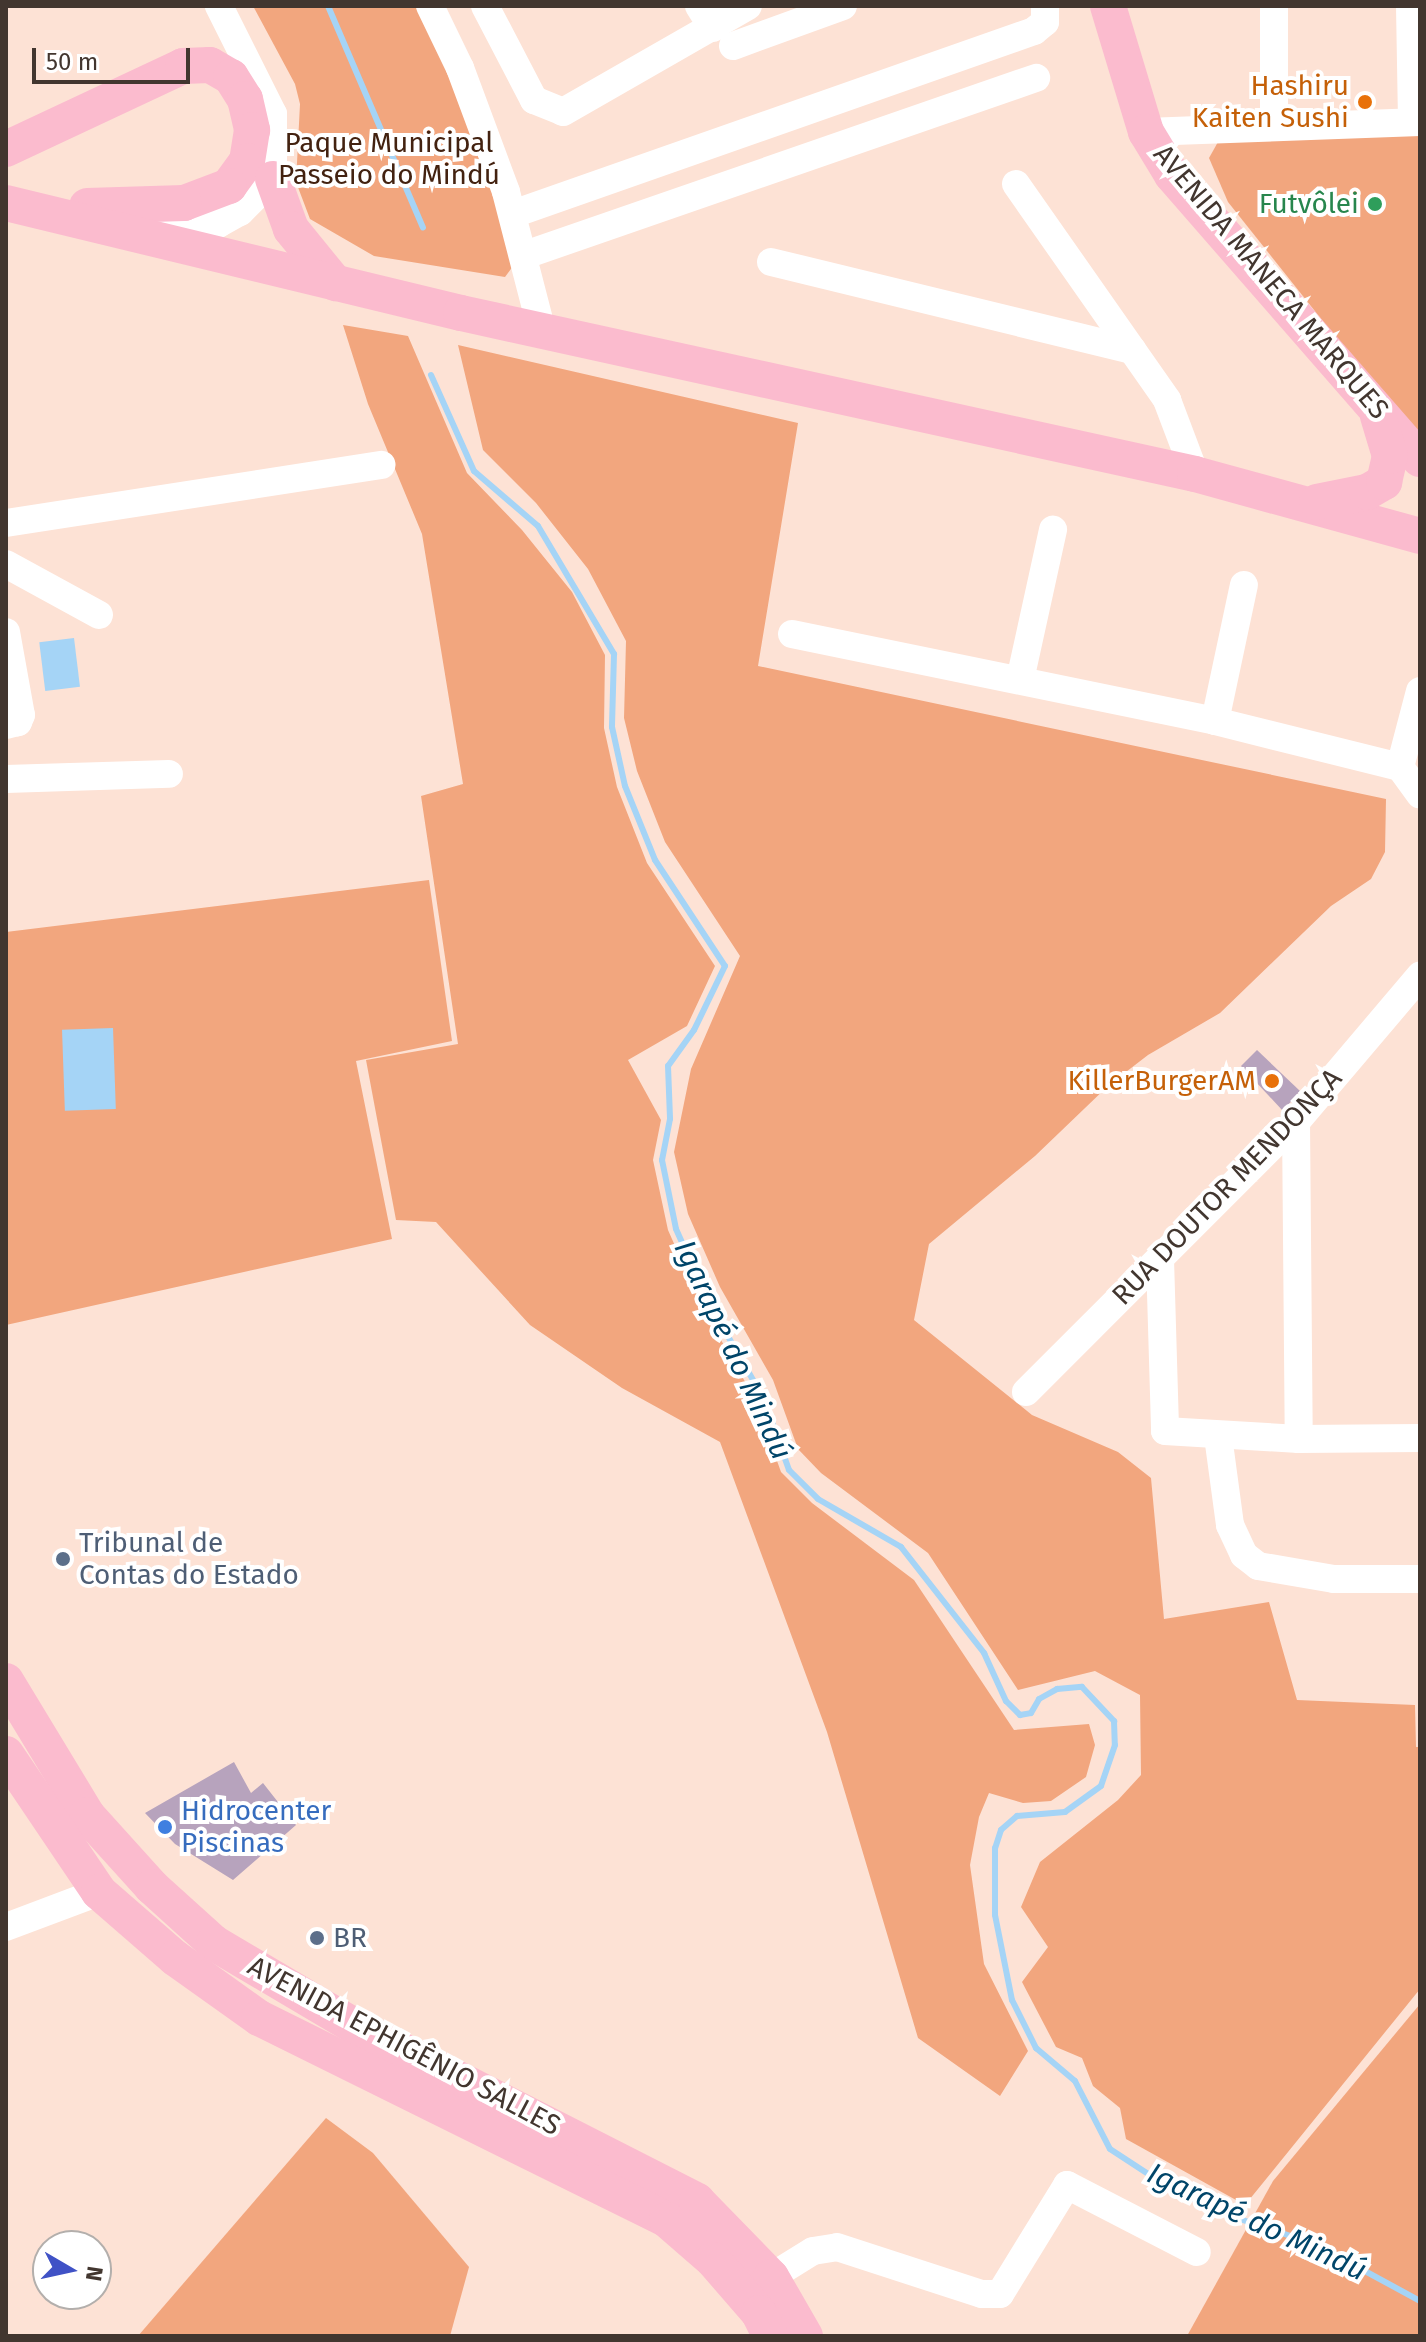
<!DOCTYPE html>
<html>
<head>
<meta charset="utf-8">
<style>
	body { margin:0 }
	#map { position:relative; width:1426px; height:2342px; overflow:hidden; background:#fde2d5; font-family:"Fira Sans",sans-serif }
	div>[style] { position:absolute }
	.green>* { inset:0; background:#f2a67e }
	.water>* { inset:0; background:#a5d4f6; transform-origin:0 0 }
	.stream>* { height:6px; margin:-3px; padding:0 3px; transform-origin:3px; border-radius:3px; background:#a5d4f6 }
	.building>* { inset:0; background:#b7a3bd }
	.minor>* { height:28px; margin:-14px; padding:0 14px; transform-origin:14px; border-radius:14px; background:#fff }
	.major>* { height:36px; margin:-18px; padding:0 18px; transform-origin:18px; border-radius:18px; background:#fbbbce }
	.dots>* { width:22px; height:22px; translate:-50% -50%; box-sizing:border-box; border:4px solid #fff; border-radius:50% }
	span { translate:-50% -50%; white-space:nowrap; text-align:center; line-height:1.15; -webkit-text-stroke:8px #fff; paint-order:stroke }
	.food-label { font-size:28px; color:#c56008 }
	.right { translate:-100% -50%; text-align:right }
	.park-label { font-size:28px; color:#432210 }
	.leisure-label { font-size:28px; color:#27864d }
	.street-label { font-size:28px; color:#42362f }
	.service-label { font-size:28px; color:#4e5e75 }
	.left { translate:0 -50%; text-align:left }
	.shop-label { font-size:28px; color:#366cbe }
	.water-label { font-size:30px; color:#004569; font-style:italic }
	.frame { position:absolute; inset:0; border:8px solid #42362f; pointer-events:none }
	.north { position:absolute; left:32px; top:2230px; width:80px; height:80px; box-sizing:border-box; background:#fff; border:2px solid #b3afac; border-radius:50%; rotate:99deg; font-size:22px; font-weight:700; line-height:32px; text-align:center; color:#42362f }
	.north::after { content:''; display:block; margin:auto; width:28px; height:36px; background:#4052c6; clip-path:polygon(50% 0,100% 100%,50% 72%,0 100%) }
	.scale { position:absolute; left:32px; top:48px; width:158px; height:36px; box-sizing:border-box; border:4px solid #42362f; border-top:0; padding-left:10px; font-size:24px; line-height:28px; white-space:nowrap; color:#42362f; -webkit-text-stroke:6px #fff; paint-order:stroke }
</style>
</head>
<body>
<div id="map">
	<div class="green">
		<div style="clip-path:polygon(253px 6px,418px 6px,459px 90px,516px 262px,505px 277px,374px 256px,310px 219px,296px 182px,300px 104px,295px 84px)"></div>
		<div style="clip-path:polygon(1223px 133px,1420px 134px,1420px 443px,1228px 202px,1209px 158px)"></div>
		<div style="clip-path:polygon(343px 325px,408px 336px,467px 473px,522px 530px,572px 592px,605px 655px,604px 728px,617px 787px,647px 863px,715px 966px,687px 1026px,628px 1060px,661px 1120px,653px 1160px,668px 1230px,702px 1307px,755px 1399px,781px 1472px,812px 1503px,914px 1580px,1014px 1730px,1089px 1724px,1095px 1745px,1086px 1777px,1051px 1801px,1023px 1803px,989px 1793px,979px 1817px,970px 1865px,984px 1964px,1028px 2051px,1000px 2096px,918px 2038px,827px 1732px,720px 1442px,622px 1388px,530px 1325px,436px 1222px,396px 1220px,366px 1060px,458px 1044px,421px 796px,463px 784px,422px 534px,368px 404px)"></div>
		<div style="clip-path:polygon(458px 345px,798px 423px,758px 666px,1386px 799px,1385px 852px,1371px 879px,1331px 906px,1220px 1013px,1148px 1055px,1109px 1085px,1035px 1156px,929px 1244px,914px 1320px,1032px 1415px,1118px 1452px,1151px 1478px,1164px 1619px,1269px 1602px,1297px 1700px,1415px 1705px,1416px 1747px,1420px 1747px,1420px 1989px,1245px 2205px,1126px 2139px,1120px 2108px,1093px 2086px,1082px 2058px,1056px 2047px,1022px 1982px,1048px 1947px,1021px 1907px,1040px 1862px,1118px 1800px,1141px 1775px,1140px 1695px,1095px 1671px,1018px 1690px,928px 1553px,821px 1473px,798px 1449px,773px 1380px,720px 1287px,688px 1214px,674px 1152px,691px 1069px,740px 956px,665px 842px,637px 771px,624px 718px,626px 641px,588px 569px,536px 503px,483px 450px)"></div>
		<div style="clip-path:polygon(429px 880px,452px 1041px,356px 1061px,392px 1239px,6px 1325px,6px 932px)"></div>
		<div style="clip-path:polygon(1420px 2004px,1420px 2336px,1187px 2336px,1273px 2181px)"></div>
		<div style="clip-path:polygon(326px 2118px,373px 2153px,469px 2267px,450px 2336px,138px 2336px)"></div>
	</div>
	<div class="water">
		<div style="left:74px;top:638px;width:49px;height:35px;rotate:83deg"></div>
		<div style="left:113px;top:1028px;width:81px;height:51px;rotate:88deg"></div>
	</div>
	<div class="stream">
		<div style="left:328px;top:6px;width:241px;rotate:66.8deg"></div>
		<div style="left:431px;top:375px;width:105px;rotate:65.9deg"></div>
		<div style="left:474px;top:471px;width:84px;rotate:40.7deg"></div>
		<div style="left:538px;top:526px;width:149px;rotate:59.3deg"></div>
		<div style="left:614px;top:654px;width:73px;rotate:91.6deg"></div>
		<div style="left:612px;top:727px;width:60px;rotate:77.6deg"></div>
		<div style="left:625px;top:786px;width:80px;rotate:67.9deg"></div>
		<div style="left:655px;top:860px;width:127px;rotate:56.6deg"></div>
		<div style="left:725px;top:966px;width:71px;rotate:115.8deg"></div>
		<div style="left:694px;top:1030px;width:44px;rotate:125.8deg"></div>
		<div style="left:668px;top:1066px;width:53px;rotate:87.8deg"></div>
		<div style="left:670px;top:1119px;width:42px;rotate:101deg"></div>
		<div style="left:662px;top:1160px;width:70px;rotate:78.5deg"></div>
		<div style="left:676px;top:1229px;width:83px;rotate:65.9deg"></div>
		<div style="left:710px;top:1305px;width:106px;rotate:60.1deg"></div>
		<div style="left:763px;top:1397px;width:77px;rotate:70.4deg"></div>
		<div style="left:789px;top:1470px;width:41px;rotate:45deg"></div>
		<div style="left:818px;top:1499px;width:96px;rotate:30deg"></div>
		<div style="left:901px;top:1547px;width:135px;rotate:51.9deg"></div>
		<div style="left:984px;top:1653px;width:53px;rotate:65.4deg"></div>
		<div style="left:1006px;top:1701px;width:20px;rotate:45deg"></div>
		<div style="left:1020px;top:1715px;width:11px;rotate:-10deg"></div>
		<div style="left:1031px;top:1713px;width:16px;rotate:-60deg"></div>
		<div style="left:1039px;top:1699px;width:21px;rotate:-29deg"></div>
		<div style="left:1057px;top:1689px;width:25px;rotate:-5deg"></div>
		<div style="left:1082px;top:1687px;width:47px;rotate:46.7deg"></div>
		<div style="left:1114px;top:1721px;width:24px;rotate:88deg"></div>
		<div style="left:1115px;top:1745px;width:43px;rotate:108.9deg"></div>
		<div style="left:1101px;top:1786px;width:44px;rotate:144.2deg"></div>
		<div style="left:1065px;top:1812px;width:48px;rotate:175.2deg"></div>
		<div style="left:1017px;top:1816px;width:21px;rotate:139deg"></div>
		<div style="left:1001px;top:1830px;width:19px;rotate:108deg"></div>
		<div style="left:995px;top:1848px;width:67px;rotate:90deg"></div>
		<div style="left:995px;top:1915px;width:87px;rotate:78.7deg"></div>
		<div style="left:1012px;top:2000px;width:54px;rotate:63.4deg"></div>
		<div style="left:1036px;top:2048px;width:51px;rotate:40.2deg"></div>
		<div style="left:1075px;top:2081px;width:76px;rotate:62.8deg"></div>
		<div style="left:1110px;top:2149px;width:69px;rotate:33.2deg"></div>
		<div style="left:1168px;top:2187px;width:69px;rotate:24.7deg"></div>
		<div style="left:1231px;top:2216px;width:91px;rotate:18.6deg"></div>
		<div style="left:1317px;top:2245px;width:117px;rotate:28.5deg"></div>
	</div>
	<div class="building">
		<div style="clip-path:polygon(1257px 1050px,1300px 1091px,1283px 1111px,1241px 1066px)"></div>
		<div style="clip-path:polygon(234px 1762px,251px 1793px,263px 1783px,296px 1825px,233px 1880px,175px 1844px,145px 1813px)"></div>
	</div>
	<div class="minor">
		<div style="left:430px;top:6px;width:69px;rotate:64.2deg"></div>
		<div style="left:460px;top:68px;width:132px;rotate:69.6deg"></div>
		<div style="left:506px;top:192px;width:144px;rotate:75.5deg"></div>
		<div style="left:485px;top:6px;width:106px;rotate:62.5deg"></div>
		<div style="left:534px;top:100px;width:31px;rotate:22deg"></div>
		<div style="left:563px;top:112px;width:213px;rotate:-29.8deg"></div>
		<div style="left:699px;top:6px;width:26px;rotate:58deg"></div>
		<div style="left:1410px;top:6px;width:116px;rotate:89deg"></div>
		<div style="left:733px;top:46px;width:117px;rotate:-20deg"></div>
		<div style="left:1274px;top:125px;width:119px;rotate:-90deg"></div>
		<div style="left:1146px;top:132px;width:274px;rotate:-2.1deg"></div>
		<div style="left:1016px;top:184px;width:264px;rotate:55deg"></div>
		<div style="left:1167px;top:400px;width:79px;rotate:69.3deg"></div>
		<div style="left:513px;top:214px;width:552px;rotate:-19.35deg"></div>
		<div style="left:1034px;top:31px;width:14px;rotate:-39deg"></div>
		<div style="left:1045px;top:22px;width:16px;rotate:-90deg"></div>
		<div style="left:158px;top:233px;width:61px;rotate:-8.5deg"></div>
		<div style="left:218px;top:224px;width:25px;rotate:-29deg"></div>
		<div style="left:240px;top:212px;width:47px;rotate:-45deg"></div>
		<div style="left:273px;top:179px;width:65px;rotate:-90deg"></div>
		<div style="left:273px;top:114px;width:121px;rotate:-116.6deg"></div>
		<div style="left:525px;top:255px;width:541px;rotate:-19.11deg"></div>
		<div style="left:771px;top:262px;width:372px;rotate:13.7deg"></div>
		<div style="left:6px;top:523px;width:380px;rotate:-8.8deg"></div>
		<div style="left:6px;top:564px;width:106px;rotate:28.7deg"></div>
		<div style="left:6px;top:632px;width:84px;rotate:79.8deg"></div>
		<div style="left:21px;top:715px;width:8px;rotate:113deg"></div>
		<div style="left:18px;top:722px;width:12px;rotate:166deg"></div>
		<div style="left:792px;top:634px;width:432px;rotate:11.6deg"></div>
		<div style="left:1215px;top:721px;width:191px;rotate:14deg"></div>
		<div style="left:1020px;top:680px;width:154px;rotate:-77.6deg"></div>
		<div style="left:1420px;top:691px;width:79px;rotate:104.7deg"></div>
		<div style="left:1400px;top:767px;width:34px;rotate:54deg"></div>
		<div style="left:1215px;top:721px;width:139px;rotate:-78deg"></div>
		<div style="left:6px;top:779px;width:163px;rotate:-1.8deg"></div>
		<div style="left:1296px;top:1122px;width:317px;rotate:89.5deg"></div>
		<div style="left:1160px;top:1259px;width:172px;rotate:88.3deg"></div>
		<div style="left:1165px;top:1431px;width:134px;rotate:3.4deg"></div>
		<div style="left:1299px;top:1439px;width:121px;rotate:-0.5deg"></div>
		<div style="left:1026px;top:1392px;width:382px;rotate:-45deg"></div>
		<div style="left:1296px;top:1122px;width:192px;rotate:-49.7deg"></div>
		<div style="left:1218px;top:1436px;width:90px;rotate:82.3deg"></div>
		<div style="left:1230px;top:1525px;width:33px;rotate:65deg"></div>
		<div style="left:1244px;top:1555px;width:18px;rotate:38deg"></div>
		<div style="left:1258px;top:1566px;width:77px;rotate:9.7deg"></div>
		<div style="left:1334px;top:1579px;width:86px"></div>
		<div style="left:6px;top:1927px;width:99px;rotate:-20.6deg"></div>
		<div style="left:771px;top:2277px;width:49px;rotate:-31.8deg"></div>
		<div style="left:813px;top:2251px;width:24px;rotate:-9deg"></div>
		<div style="left:837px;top:2247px;width:152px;rotate:18deg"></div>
		<div style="left:982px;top:2294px;width:18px"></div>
		<div style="left:1000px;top:2294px;width:128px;rotate:-58.4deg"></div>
		<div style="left:1067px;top:2185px;width:146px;rotate:27.3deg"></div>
	</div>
	<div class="major">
		<div style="left:1108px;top:6px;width:132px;rotate:73.2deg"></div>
		<div style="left:1146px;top:132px;width:50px;rotate:58.8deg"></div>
		<div style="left:1172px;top:175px;width:377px;rotate:48.9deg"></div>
		<div style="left:6px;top:149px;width:195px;rotate:-25.1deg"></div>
		<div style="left:183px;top:66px;width:27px;rotate:-2deg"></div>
		<div style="left:210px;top:65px;width:24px;rotate:30deg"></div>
		<div style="left:231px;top:77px;width:26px;rotate:58deg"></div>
		<div style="left:245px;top:99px;width:32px;rotate:77deg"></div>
		<div style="left:252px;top:130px;width:31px;rotate:99deg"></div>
		<div style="left:247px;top:161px;width:31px;rotate:126deg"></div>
		<div style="left:229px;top:186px;width:48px;rotate:159.3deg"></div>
		<div style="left:184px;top:203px;width:97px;rotate:178.2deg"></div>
		<div style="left:273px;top:179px;width:53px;rotate:70.2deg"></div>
		<div style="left:291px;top:229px;width:70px;rotate:50.8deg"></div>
		<div style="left:6px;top:203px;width:468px;rotate:13.6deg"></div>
		<div style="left:461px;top:313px;width:751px;rotate:12.37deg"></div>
		<div style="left:1195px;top:474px;width:233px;rotate:15.4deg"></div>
		<div style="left:1317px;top:502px;width:51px;rotate:-11.3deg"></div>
		<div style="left:1367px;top:492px;width:20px;rotate:-30deg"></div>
		<div style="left:1384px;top:482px;width:27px;rotate:-77deg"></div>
		<div style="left:1390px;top:456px;width:42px;rotate:-106.7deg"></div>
		<div style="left:6px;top:1681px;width:157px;rotate:58.8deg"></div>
		<div style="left:87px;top:1815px;width:97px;rotate:47.9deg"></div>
		<div style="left:152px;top:1887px;width:84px;rotate:42.1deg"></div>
		<div style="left:214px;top:1943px;width:165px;rotate:30.6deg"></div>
		<div style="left:356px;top:2027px;width:383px;rotate:27deg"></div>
		<div style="left:697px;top:2201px;width:106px;rotate:45.8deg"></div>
		<div style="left:771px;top:2277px;width:68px;rotate:60deg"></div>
		<div style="left:6px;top:1754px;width:166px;rotate:56deg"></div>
		<div style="left:99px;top:1892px;width:101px;rotate:41deg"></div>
		<div style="left:175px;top:1958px;width:103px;rotate:35.5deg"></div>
		<div style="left:259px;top:2018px;width:455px;rotate:26.3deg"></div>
		<div style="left:667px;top:2220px;width:61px;rotate:41deg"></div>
		<div style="left:713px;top:2260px;width:70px;rotate:49deg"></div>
		<div style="left:759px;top:2313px;width:25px;rotate:64deg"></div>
	</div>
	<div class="dots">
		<div style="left:1365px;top:102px;background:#e8710a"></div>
		<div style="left:1375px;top:204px;background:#2e9e5b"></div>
		<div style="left:1272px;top:1081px;background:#e8710a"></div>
		<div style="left:63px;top:1559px;background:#5c6f8a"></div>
		<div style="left:165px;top:1827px;background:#3f7fe0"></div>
		<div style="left:317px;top:1938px;background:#5c6f8a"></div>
	</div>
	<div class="food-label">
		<span class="right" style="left:1349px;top:102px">Hashiru<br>Kaiten Sushi</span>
		<span class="right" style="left:1256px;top:1081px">KillerBurgerAM</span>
	</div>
	<div class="park-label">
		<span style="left:389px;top:159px">Paque Municipal<br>Passeio do Mindú</span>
	</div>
	<div class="leisure-label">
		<span class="right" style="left:1359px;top:204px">Futvôlei</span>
	</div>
	<div class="street-label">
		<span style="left:1271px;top:282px;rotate:50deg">AVENIDA MANECA MARQUES</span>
		<span style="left:1227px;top:1187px;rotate:-46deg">RUA DOUTOR MENDONÇA</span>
		<span style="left:404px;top:2046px;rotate:28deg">AVENIDA EPHIGÊNIO SALLES</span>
	</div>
	<div class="service-label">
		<span class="left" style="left:79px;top:1559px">Tribunal de<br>Contas do Estado</span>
		<span class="left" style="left:333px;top:1938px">BR</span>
	</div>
	<div class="shop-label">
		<span class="left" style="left:181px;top:1827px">Hidrocenter<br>Piscinas</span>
	</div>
	<div class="water-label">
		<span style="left:733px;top:1350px;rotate:65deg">Igarapé do Mindú</span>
		<span style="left:1257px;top:2222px;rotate:25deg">Igarapé do Mindú</span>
	</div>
	<div class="frame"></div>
	<div class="north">N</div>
	<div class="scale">50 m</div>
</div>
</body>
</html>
